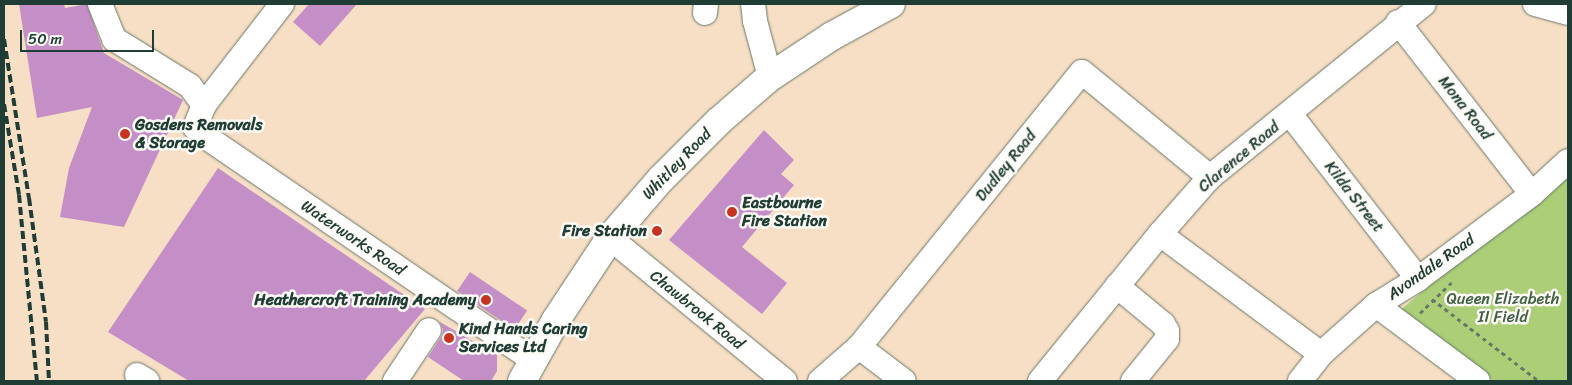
<!DOCTYPE html>
<html>
<head>
<meta charset="utf-8">
<style>
	body { margin:0 }
	#map { position:relative; width:1572px; height:385px; overflow:hidden; background:#f6dfc5; font-family:Sriracha,sans-serif }
	div>[style] { position:absolute }
	.green>* { inset:0; background:#abce77 }
	.building>* { inset:0; background:#c48fc7; transform-origin:0 0 }
	.path>* { height:3px; margin-top:-1.5px; transform-origin:0; background:repeating-linear-gradient(90deg,#6a7667 0 4px,transparent 0 8px) }
	.roads { filter:drop-shadow(0 0 1px #6a7667) drop-shadow(0 0 1px #6a7667) }
	.minor>* { height:24px; margin:-12px; padding:0 12px; transform-origin:12px; border-radius:12px; background:#fff }
	.major>* { height:28px; margin:-14px; padding:0 14px; transform-origin:14px; border-radius:14px; background:#fff }
	.rail>* { height:4px; margin-top:-2px; transform-origin:0; background:repeating-linear-gradient(90deg,#1f3d34 0 8px,transparent 0 12px) }
	.dots>* { width:14px; height:14px; translate:-50% -50%; box-sizing:border-box; border:2px solid #fdfcf7; border-radius:50% }
	span { translate:-50% -50%; white-space:nowrap; text-align:center; line-height:1.15; -webkit-text-stroke:5px #fdfcf7; paint-order:stroke }
	.street-label { font-size:16px; color:#1f3d34 }
	.poi-label { font-size:16px; color:#1f3d34; font-weight:700 }
	.left { translate:0 -50%; text-align:left }
	.right { translate:-100% -50%; text-align:right }
	.park-label { font-size:16px; color:#426145 }
	.frame { position:absolute; inset:0; border:5px solid #1f3d34; pointer-events:none }
	.scale { position:absolute; left:20px; top:30px; width:134px; height:22px; box-sizing:border-box; border:2px solid #1f3d34; border-top:0; padding-left:6px; font-size:15px; line-height:18px; white-space:nowrap; color:#1f3d34; -webkit-text-stroke:4px #fdfcf7; paint-order:stroke }
</style>
</head>
<body>
<div id="map">
	<div class="green">
		<div style="clip-path:polygon(1568px 168px,1568px 381px,1494px 381px,1397px 313px)"></div>
	</div>
	<div class="building">
		<div style="clip-path:polygon(19px 4px,64px 4px,65px 8px,87px 4px,104px 53px,183px 100px,124px 227px,60px 217px,69px 168px,92px 107px,37px 118px)"></div>
		<div style="clip-path:polygon(309px 4px,357px 4px,320px 46px,293px 22px)"></div>
		<div style="clip-path:polygon(764px 130px,794px 160px,781px 174px,794px 185px,742px 247px,787px 283px,762px 314px,669px 240px)"></div>
		<div style="clip-path:polygon(218px 168px,425px 309px,364px 381px,189px 381px,108px 332px)"></div>
		<div style="left:470px;top:272px;width:69px;height:23px;rotate:34deg"></div>
		<div style="clip-path:polygon(440px 322px,497px 355px,497px 371px,491px 381px,464px 381px,428px 357px,441px 337px,443px 330px)"></div>
	</div>
	<div class="path">
		<div style="left:1432px;top:299px;width:135px;rotate:37.5deg"></div>
		<div style="left:1420px;top:313px;width:46px;rotate:-44.1deg"></div>
	</div>
	<div class="roads">
		<div class="minor">
			<div style="left:100px;top:4px;width:38px;rotate:68deg"></div>
			<div style="left:114px;top:39px;width:89px;rotate:31.7deg"></div>
			<div style="left:190px;top:86px;width:24px;rotate:54deg"></div>
			<div style="left:282px;top:4px;width:128px;rotate:127.7deg"></div>
			<div style="left:204px;top:105px;width:24px;rotate:112deg"></div>
			<div style="left:195px;top:127px;width:18px;rotate:41deg"></div>
			<div style="left:209px;top:139px;width:392px;rotate:34.3deg"></div>
			<div style="left:753px;top:4px;width:17px;rotate:83deg"></div>
			<div style="left:755px;top:21px;width:58px;rotate:75deg"></div>
			<div style="left:1535px;top:4px;width:34px;rotate:15deg"></div>
			<div style="left:705px;top:13px;width:9px;rotate:-84deg"></div>
			<div style="left:1398px;top:22px;width:218px;rotate:52.1deg"></div>
			<div style="left:1290px;top:114px;width:209px;rotate:52.2deg"></div>
			<div style="left:1160px;top:234px;width:201px;rotate:36.7deg"></div>
			<div style="left:610px;top:238px;width:226px;rotate:39.3deg"></div>
			<div style="left:1117px;top:286px;width:60px;rotate:39.6deg"></div>
			<div style="left:1163px;top:324px;width:8px;rotate:60deg"></div>
			<div style="left:1167px;top:331px;width:8px;rotate:90deg"></div>
			<div style="left:1167px;top:339px;width:54px;rotate:129deg"></div>
			<div style="left:1376px;top:305px;width:127px;rotate:36.7deg"></div>
			<div style="left:859px;top:347px;width:56px;rotate:37.1deg"></div>
			<div style="left:137px;top:375px;width:12px;rotate:31deg"></div>
			<div style="left:395px;top:381px;width:61px;rotate:-56.3deg"></div>
			<div style="left:820px;top:381px;width:52px;rotate:-41.1deg"></div>
			<div style="left:859px;top:347px;width:354px;rotate:-51deg"></div>
			<div style="left:1082px;top:72px;width:166px;rotate:39.4deg"></div>
			<div style="left:1040px;top:381px;width:190px;rotate:-50.8deg"></div>
			<div style="left:1160px;top:234px;width:76px;rotate:-48.7deg"></div>
			<div style="left:1210px;top:177px;width:275px;rotate:-39deg"></div>
			<div style="left:1300px;top:381px;width:34px;rotate:-52deg"></div>
			<div style="left:1321px;top:354px;width:74px;rotate:-41.7deg"></div>
			<div style="left:1376px;top:305px;width:49px;rotate:-31.8deg"></div>
			<div style="left:1418px;top:279px;width:142px;rotate:-36.7deg"></div>
			<div style="left:1532px;top:194px;width:49px;rotate:-42.5deg"></div>
		</div>
		<div class="major">
			<div style="left:522px;top:381px;width:70px;rotate:-60.9deg"></div>
			<div style="left:556px;top:320px;width:98px;rotate:-56.6deg"></div>
			<div style="left:610px;top:238px;width:78px;rotate:-49.2deg"></div>
			<div style="left:661px;top:179px;width:82px;rotate:-45deg"></div>
			<div style="left:719px;top:121px;width:67px;rotate:-40.8deg"></div>
			<div style="left:770px;top:77px;width:74px;rotate:-33.5deg"></div>
			<div style="left:832px;top:36px;width:67px;rotate:-28.5deg"></div>
		</div>
	</div>
	<div class="rail">
		<div style="left:4px;top:39px;width:161px;rotate:81.1deg"></div>
		<div style="left:29px;top:198px;width:125px;rotate:82.2deg"></div>
		<div style="left:46px;top:322px;width:59px;rotate:87.1deg"></div>
		<div style="left:4px;top:104px;width:92px;rotate:80.6deg"></div>
		<div style="left:19px;top:195px;width:187px;rotate:84.5deg"></div>
	</div>
	<div class="dots">
		<div style="left:125px;top:134px;background:#c8321e"></div>
		<div style="left:732px;top:212px;background:#c8321e"></div>
		<div style="left:657px;top:231px;background:#c8321e"></div>
		<div style="left:486px;top:300px;background:#c8321e"></div>
		<div style="left:449px;top:338px;background:#c8321e"></div>
	</div>
	<div class="street-label">
		<span style="left:1465px;top:108px;rotate:52deg">Mona Road</span>
		<span style="left:1239px;top:157px;rotate:-40deg">Clarence Road</span>
		<span style="left:677px;top:164px;rotate:-46deg">Whitley Road</span>
		<span style="left:1006px;top:166px;rotate:-51deg">Dudley Road</span>
		<span style="left:1354px;top:197px;rotate:52deg">Kilda Street</span>
		<span style="left:353px;top:238px;rotate:34deg">Waterworks Road</span>
		<span style="left:1431px;top:267px;rotate:-35deg">Avondale Road</span>
		<span style="left:697px;top:310px;rotate:39deg">Chawbrook Road</span>
	</div>
	<div class="poi-label">
		<span class="left" style="left:135px;top:134px">Gosdens Removals<br>&amp; Storage</span>
		<span class="left" style="left:742px;top:212px">Eastbourne<br>Fire Station</span>
		<span class="right" style="left:647px;top:231px">Fire Station</span>
		<span class="right" style="left:476px;top:300px">Heathercroft Training Academy</span>
		<span class="left" style="left:459px;top:338px">Kind Hands Caring<br>Services Ltd</span>
	</div>
	<div class="park-label">
		<span style="left:1503px;top:308px">Queen Elizabeth<br>II Field</span>
	</div>
	<div class="frame"></div>
	<div class="scale">50 m</div>
</div>
</body>
</html>
